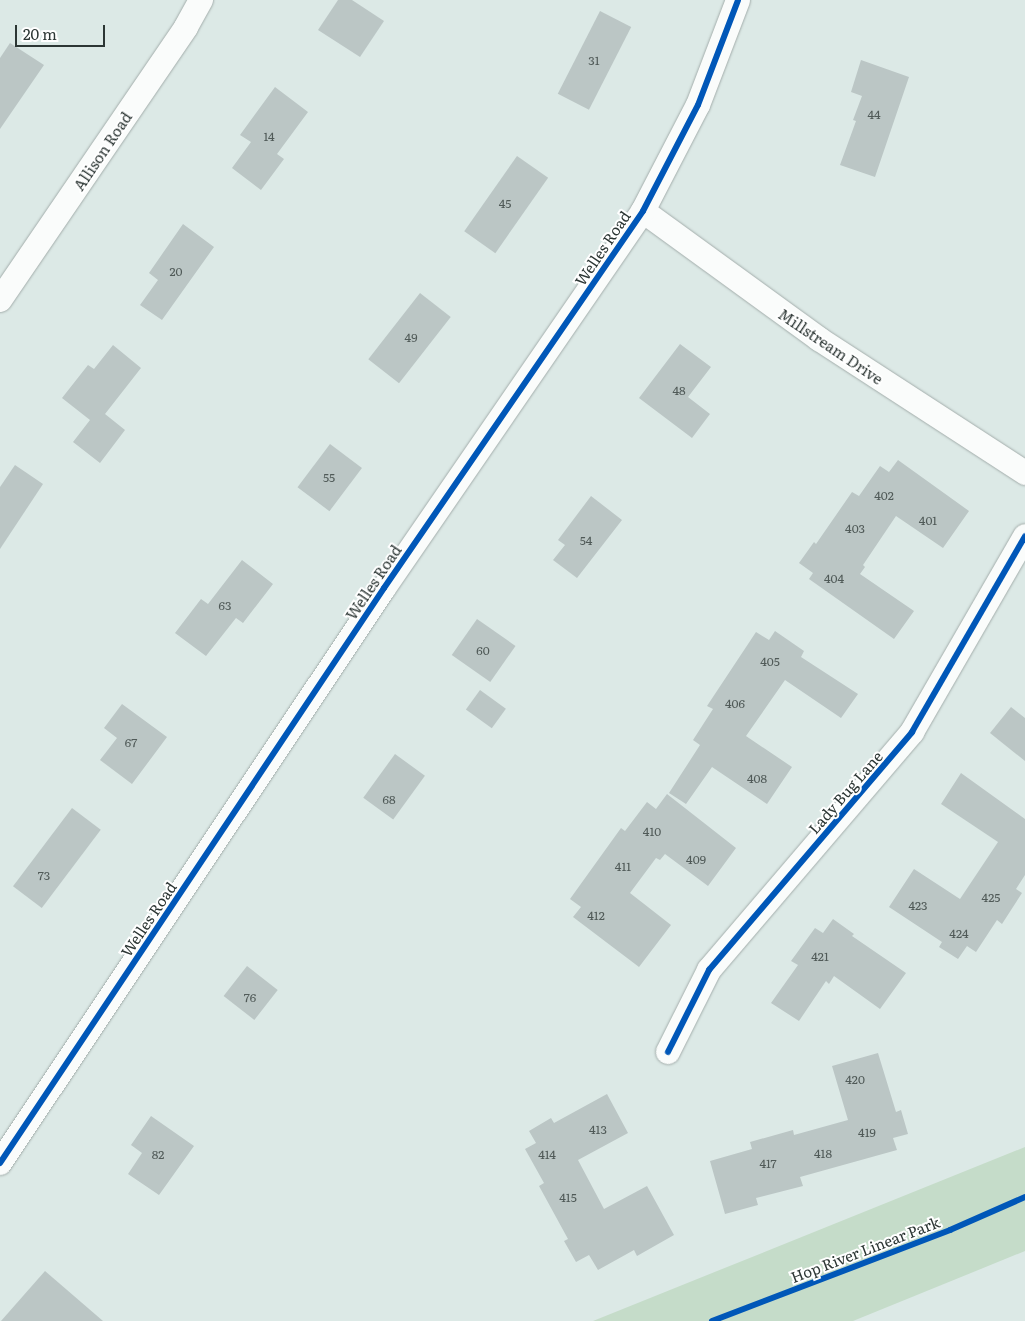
<!DOCTYPE html>
<html>
<head>
<meta charset="utf-8">
<style>
	body { margin:0 }
	#map { position:relative; width:1025px; height:1321px; overflow:hidden; background:#dce9e6; font-family:Literata,serif }
	div>[style] { position:absolute }
	.green>* { inset:0; background:#c5dcc9 }
	.building>* { inset:0; background:#bbc6c5; transform-origin:0 0 }
	.roads { filter:drop-shadow(0 0 1px #a3adab) drop-shadow(0 0 1px #a3adab) }
	.street>* { height:24px; margin:-12px; padding:0 12px; transform-origin:12px; border-radius:12px; background:#fafcfb }
	.cycleway>* { height:6px; margin:-3px; padding:0 3px; transform-origin:3px; border-radius:3px; background:#0057b8 }
	span { translate:-50% -50%; white-space:nowrap; text-align:center; line-height:1.15; -webkit-text-stroke:4px #fff; paint-order:stroke }
	.number-label { font-size:12px; color:#505a58 }
	.number-label span { -webkit-text-stroke-width:0 }
	.street-label { font-size:15px; color:#2c3634 }
	.scale { position:absolute; left:15px; top:25px; width:90px; height:22px; box-sizing:border-box; border:2px solid #2c3634; border-top:0; padding-left:6px; font-size:15px; line-height:18px; white-space:nowrap; color:#2c3634; -webkit-text-stroke:4px #fff; paint-order:stroke }
</style>
</head>
<body>
<div id="map">
	<div class="green">
		<div style="clip-path:polygon(1025px 1147px,1025px 1251px,853px 1321px,593px 1321px)"></div>
	</div>
	<div class="building">
		<div style="clip-path:polygon(338px 0,352px 0,384px 21px,360px 57px,318px 30px)"></div>
		<div style="left:600px;top:11px;width:35px;height:93px;rotate:27deg"></div>
		<div style="clip-path:polygon(10px 43px,44px 65px,0 129px,0 58px)"></div>
		<div style="clip-path:polygon(861px 60px,909px 77px,875px 177px,840px 165px,856px 121px,853px 120px,862px 96px,851px 92px)"></div>
		<div style="clip-path:polygon(275px 87px,308px 112px,277px 154px,284px 159px,261px 190px,232px 168px,251px 142px,240px 135px)"></div>
		<div style="left:517px;top:156px;width:38px;height:92px;rotate:35deg"></div>
		<div style="clip-path:polygon(183px 224px,214px 247px,162px 320px,140px 305px,158px 280px,149px 273px)"></div>
		<div style="left:420px;top:293px;width:39px;height:84px;rotate:38deg"></div>
		<div style="clip-path:polygon(680px 344px,711px 367px,688px 397px,710px 414px,692px 438px,639px 398px)"></div>
		<div style="clip-path:polygon(113px 345px,141px 368px,105px 414px,125px 430px,100px 463px,73px 442px,90px 420px,62px 398px,88px 365px,94px 369px)"></div>
		<div style="left:330px;top:444px;width:40px;height:54px;rotate:37deg"></div>
		<div style="clip-path:polygon(898px 460px,969px 511px,943px 548px,896px 516px,863px 565px,865px 567px,860px 574px,914px 611px,894px 639px,809px 579px,813px 573px,799px 563px,814px 542px,816px 544px,852px 492px,859px 496px,880px 466px,889px 472px)"></div>
		<div style="clip-path:polygon(15px 465px,43px 484px,0 549px,0 487px)"></div>
		<div style="clip-path:polygon(591px 496px,622px 520px,577px 578px,553px 560px,565px 545px,558px 540px)"></div>
		<div style="clip-path:polygon(242px 560px,273px 584px,243px 623px,236px 618px,206px 656px,175px 633px,201px 599px,208px 604px)"></div>
		<div style="left:477px;top:619px;width:47px;height:44px;rotate:35deg"></div>
		<div style="clip-path:polygon(775px 631px,804px 651px,801px 657px,858px 694px,841px 718px,785px 680px,746px 736px,792px 767px,767px 804px,712px 767px,686px 804px,669px 793px,700px 745px,693px 740px,713px 709px,707px 706px,756px 632px,769px 640px)"></div>
		<div style="left:480px;top:690px;width:32px;height:24px;rotate:36deg"></div>
		<div style="clip-path:polygon(122px 704px,167px 737px,132px 784px,100px 760px,117px 738px,104px 728px)"></div>
		<div style="clip-path:polygon(1011px 707px,1025px 718px,1025px 761px,990px 733px)"></div>
		<div style="left:395px;top:754px;width:37px;height:54px;rotate:36deg"></div>
		<div style="clip-path:polygon(961px 773px,1025px 819px,1025px 875px,1016px 889px,1022px 893px,1002px 924px,997px 920px,976px 952px,967px 946px,958px 959px,939px 947px,942px 942px,889px 907px,914px 869px,960px 899px,998px 842px,941px 804px)"></div>
		<div style="clip-path:polygon(667px 794px,736px 848px,708px 886px,665px 854px,660px 860px,656px 858px,630px 893px,671px 925px,639px 967px,573px 917px,581px 907px,570px 899px,621px 828px,625px 831px,647px 802px,656px 809px)"></div>
		<div style="left:72px;top:808px;width:36px;height:98px;rotate:37deg"></div>
		<div style="clip-path:polygon(833px 919px,854px 934px,852px 936px,906px 973px,880px 1009px,834px 976px,829px 984px,826px 981px,799px 1021px,771px 1003px,798px 965px,791px 961px,815px 928px,823px 933px)"></div>
		<div style="left:247px;top:966px;width:39px;height:38px;rotate:38deg"></div>
		<div style="clip-path:polygon(878px 1053px,896px 1112px,901px 1110px,908px 1134px,893px 1138px,897px 1150px,800px 1177px,803px 1186px,756px 1198px,758px 1205px,725px 1214px,710px 1161px,752px 1149px,750px 1142px,793px 1130px,794px 1135px,848px 1120px,832px 1066px)"></div>
		<div style="clip-path:polygon(607px 1094px,628px 1133px,578px 1160px,604px 1209px,647px 1186px,674px 1235px,637px 1256px,634px 1250px,598px 1270px,589px 1255px,576px 1262px,564px 1241px,568px 1239px,539px 1186px,544px 1183px,525px 1149px,536px 1143px,529px 1131px,551px 1118px,554px 1123px)"></div>
		<div style="clip-path:polygon(151px 1116px,194px 1146px,159px 1195px,128px 1174px,142px 1153px,131px 1145px)"></div>
		<div style="clip-path:polygon(45px 1271px,103px 1321px,1px 1321px)"></div>
	</div>
	<div class="roads">
		<div class="street">
			<div style="left:643px;top:211px;width:218px;rotate:36deg"></div>
			<div style="left:819px;top:339px;width:246px;rotate:33deg"></div>
			<div style="left:0;top:300px;width:330px;rotate:-55.7deg"></div>
			<div style="left:186px;top:27px;width:31px;rotate:-61deg"></div>
			<div style="left:668px;top:1052px;width:92px;rotate:-63.4deg"></div>
			<div style="left:709px;top:970px;width:313px;rotate:-49.5deg"></div>
			<div style="left:912px;top:732px;width:226px;rotate:-60deg"></div>
			<div style="left:0;top:1163px;width:691px;rotate:-56.26deg"></div>
			<div style="left:384px;top:588px;width:457px;rotate:-55.5deg"></div>
			<div style="left:643px;top:211px;width:119px;rotate:-62.6deg"></div>
			<div style="left:698px;top:105px;width:112px;rotate:-69.1deg"></div>
		</div>
	</div>
	<div class="cycleway">
		<div style="left:668px;top:1052px;width:92px;rotate:-63.4deg"></div>
		<div style="left:709px;top:970px;width:313px;rotate:-49.5deg"></div>
		<div style="left:912px;top:732px;width:226px;rotate:-60deg"></div>
		<div style="left:0;top:1163px;width:691px;rotate:-56.26deg"></div>
		<div style="left:384px;top:588px;width:457px;rotate:-55.5deg"></div>
		<div style="left:643px;top:211px;width:119px;rotate:-62.6deg"></div>
		<div style="left:698px;top:105px;width:112px;rotate:-69.1deg"></div>
		<div style="left:712px;top:1321px;width:255px;rotate:-20.9deg"></div>
		<div style="left:950px;top:1230px;width:82px;rotate:-23.7deg"></div>
	</div>
	<div class="number-label">
		<span style="left:594px;top:61px">31</span>
		<span style="left:874px;top:115px">44</span>
		<span style="left:269px;top:137px">14</span>
		<span style="left:505px;top:204px">45</span>
		<span style="left:176px;top:272px">20</span>
		<span style="left:411px;top:338px">49</span>
		<span style="left:679px;top:391px">48</span>
		<span style="left:329px;top:478px">55</span>
		<span style="left:884px;top:496px">402</span>
		<span style="left:928px;top:521px">401</span>
		<span style="left:855px;top:529px">403</span>
		<span style="left:586px;top:541px">54</span>
		<span style="left:834px;top:579px">404</span>
		<span style="left:225px;top:606px">63</span>
		<span style="left:483px;top:651px">60</span>
		<span style="left:770px;top:662px">405</span>
		<span style="left:735px;top:704px">406</span>
		<span style="left:131px;top:743px">67</span>
		<span style="left:757px;top:779px">408</span>
		<span style="left:389px;top:800px">68</span>
		<span style="left:652px;top:832px">410</span>
		<span style="left:696px;top:860px">409</span>
		<span style="left:623px;top:867px">411</span>
		<span style="left:44px;top:876px">73</span>
		<span style="left:991px;top:898px">425</span>
		<span style="left:918px;top:906px">423</span>
		<span style="left:596px;top:916px">412</span>
		<span style="left:959px;top:934px">424</span>
		<span style="left:820px;top:957px">421</span>
		<span style="left:250px;top:998px">76</span>
		<span style="left:855px;top:1080px">420</span>
		<span style="left:598px;top:1130px">413</span>
		<span style="left:867px;top:1133px">419</span>
		<span style="left:823px;top:1154px">418</span>
		<span style="left:158px;top:1155px">82</span>
		<span style="left:547px;top:1155px">414</span>
		<span style="left:768px;top:1164px">417</span>
		<span style="left:568px;top:1198px">415</span>
	</div>
	<div class="street-label">
		<span style="left:102px;top:151px;rotate:-56deg">Allison Road</span>
		<span style="left:602px;top:248px;rotate:-56deg">Welles Road</span>
		<span style="left:831px;top:346px;rotate:34deg">Millstream Drive</span>
		<span style="left:373px;top:582px;rotate:-56deg">Welles Road</span>
		<span style="left:845px;top:792px;rotate:-49deg">Lady Bug Lane</span>
		<span style="left:148px;top:919px;rotate:-56deg">Welles Road</span>
		<span style="left:865px;top:1249px;rotate:-21deg">Hop River Linear Park</span>
	</div>
	<div class="scale">20 m</div>
</div>
</body>
</html>
